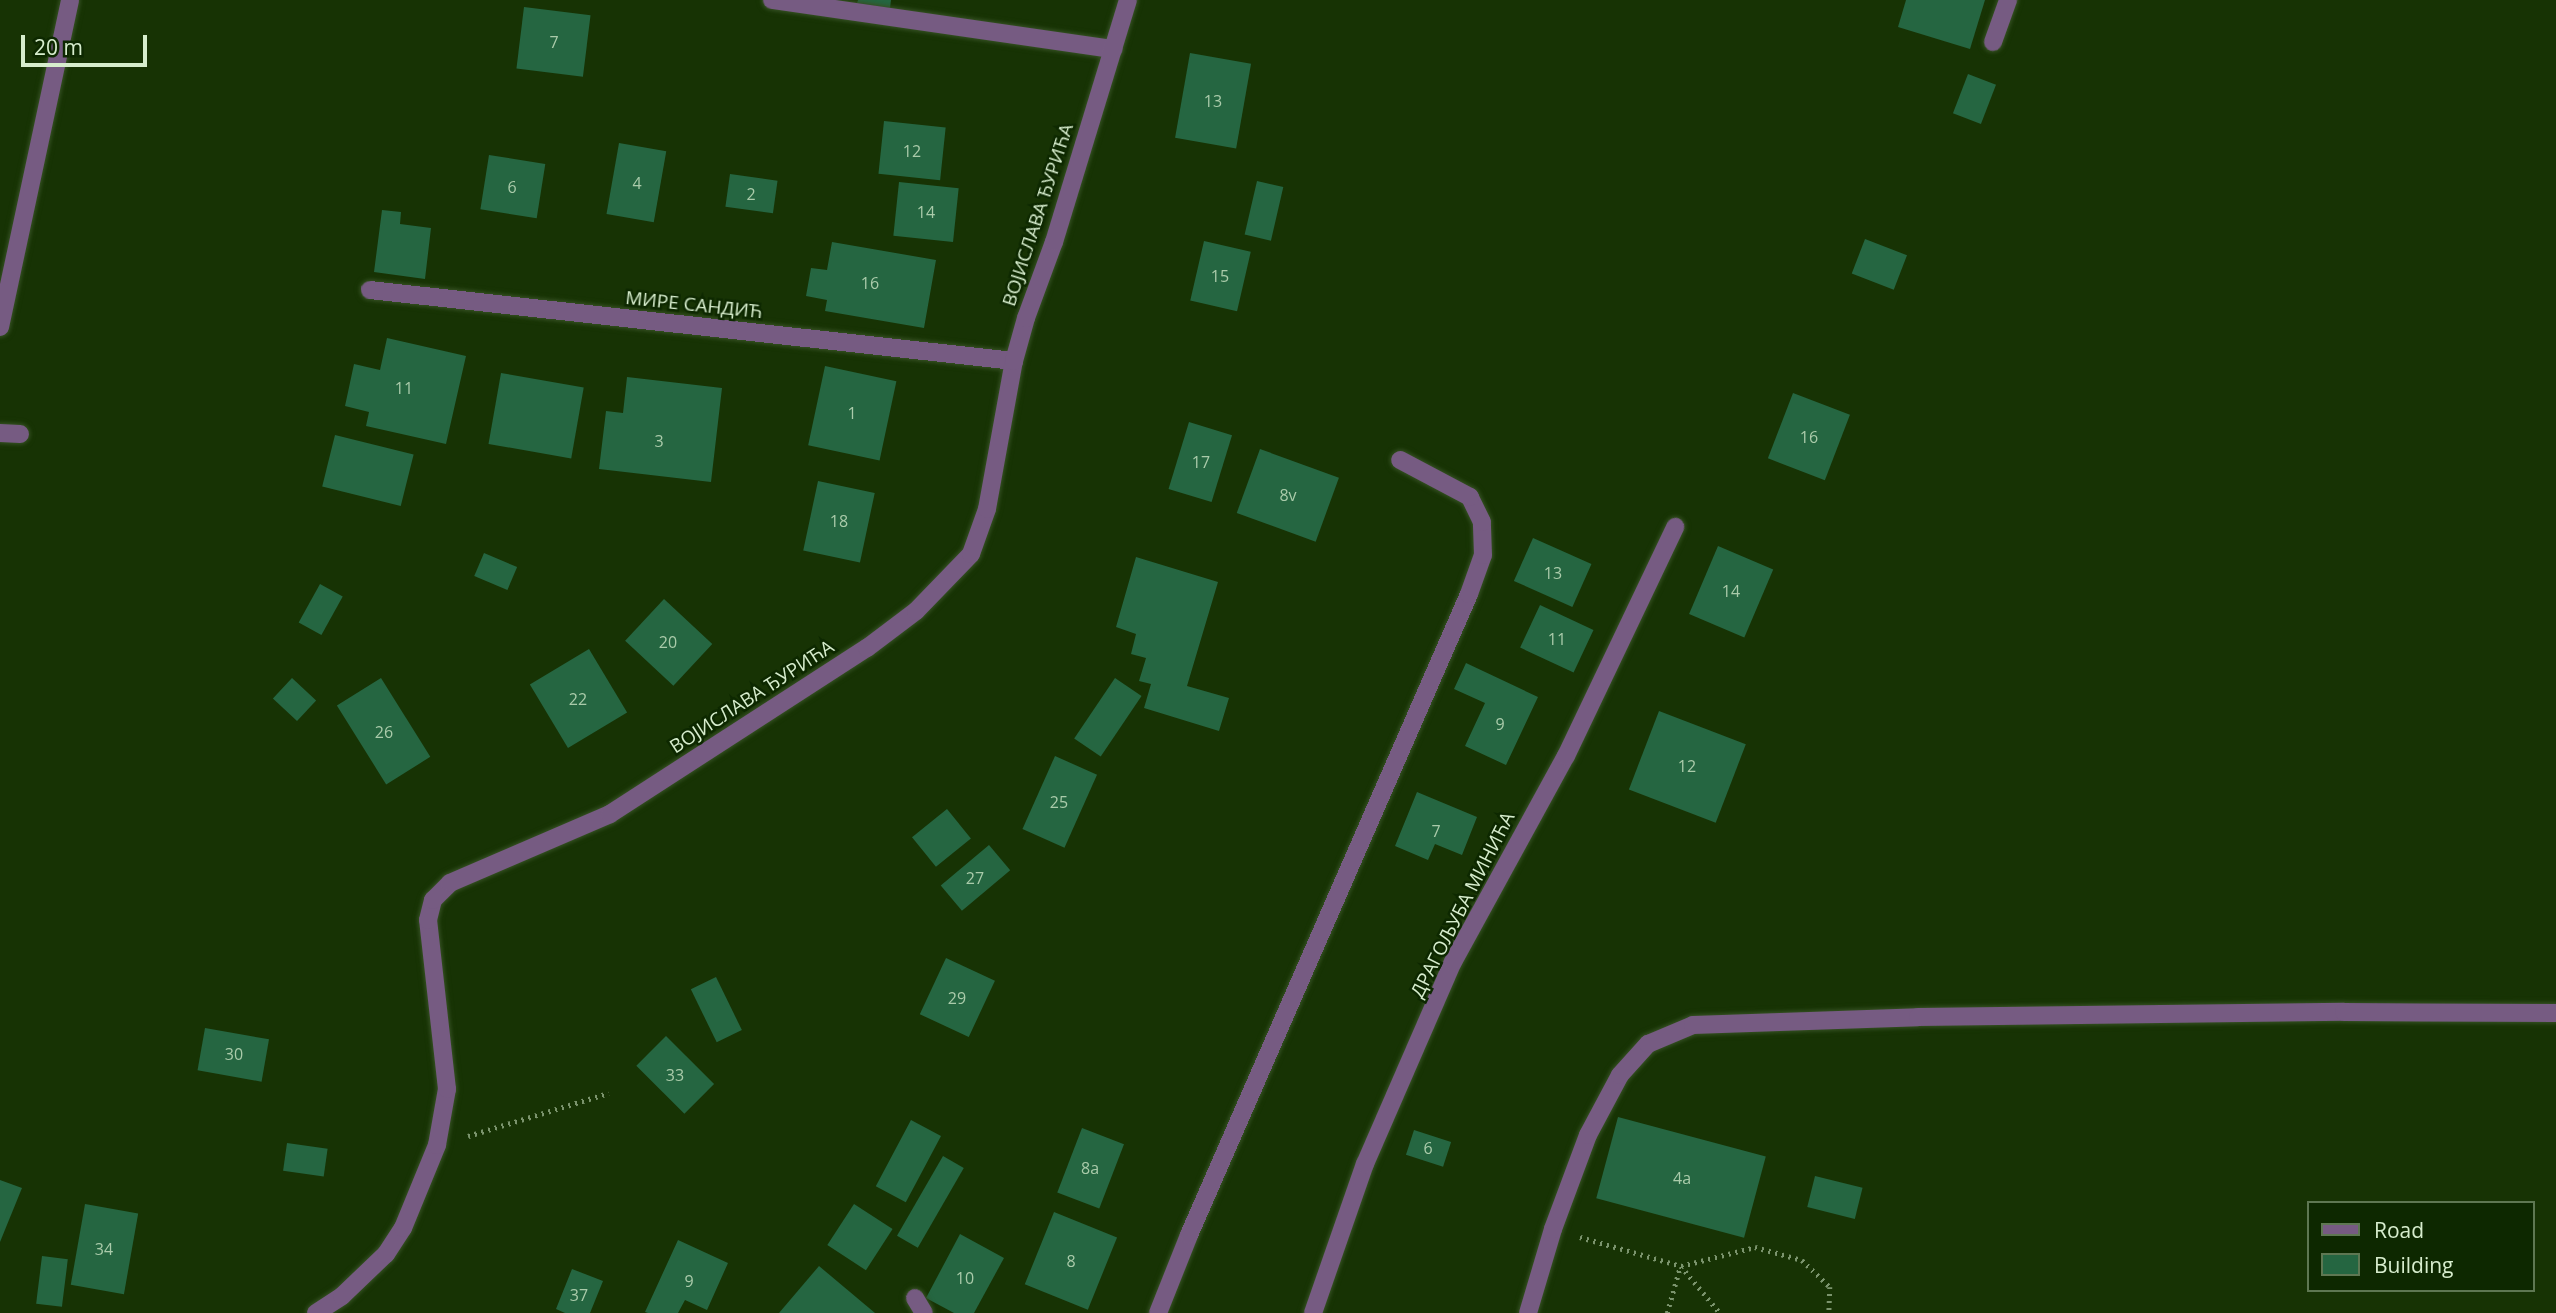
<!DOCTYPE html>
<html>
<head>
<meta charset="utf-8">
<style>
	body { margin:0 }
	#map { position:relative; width:2556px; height:1313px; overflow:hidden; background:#173304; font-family:"Open Sans",sans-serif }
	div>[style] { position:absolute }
	.building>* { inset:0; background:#256641; transform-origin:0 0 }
	.path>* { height:4.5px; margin-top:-2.25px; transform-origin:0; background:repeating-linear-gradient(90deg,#7b946d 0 2px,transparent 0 7px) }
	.roads { filter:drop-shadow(0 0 2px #365124) drop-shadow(0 0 2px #365124) }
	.minor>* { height:18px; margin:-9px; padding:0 9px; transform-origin:9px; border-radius:9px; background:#765b82 }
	span { translate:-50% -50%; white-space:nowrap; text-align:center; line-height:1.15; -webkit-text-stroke:5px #0d2800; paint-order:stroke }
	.number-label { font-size:16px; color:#aacbaa }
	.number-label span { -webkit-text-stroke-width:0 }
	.street-label { font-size:19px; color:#d7edcd }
	.legend { position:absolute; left:2307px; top:1201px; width:228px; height:91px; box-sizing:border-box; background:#0d2800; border:2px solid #5e7752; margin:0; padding:9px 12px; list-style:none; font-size:21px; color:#d7edcd }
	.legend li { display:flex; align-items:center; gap:14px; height:35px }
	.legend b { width:35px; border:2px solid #5e7752 }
	.scale { position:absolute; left:21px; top:35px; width:126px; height:32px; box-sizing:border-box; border:4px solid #d7edcd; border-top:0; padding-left:9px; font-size:21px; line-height:24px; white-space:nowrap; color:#d7edcd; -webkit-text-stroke:5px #0d2800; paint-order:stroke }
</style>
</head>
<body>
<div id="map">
	<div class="building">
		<div style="clip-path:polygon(858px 0,891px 0,890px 8px,857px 3px)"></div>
		<div style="clip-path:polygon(1906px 0,1985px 0,1970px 49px,1898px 27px)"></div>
		<div style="left:524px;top:7px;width:67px;height:62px;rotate:7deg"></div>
		<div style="left:1190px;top:53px;width:62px;height:86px;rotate:10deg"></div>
		<div style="left:1968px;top:74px;width:30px;height:42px;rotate:21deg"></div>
		<div style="left:884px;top:121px;width:62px;height:53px;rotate:6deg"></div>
		<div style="left:619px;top:143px;width:48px;height:72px;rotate:10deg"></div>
		<div style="left:489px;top:155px;width:57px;height:55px;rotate:9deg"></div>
		<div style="left:730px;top:174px;width:48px;height:33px;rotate:8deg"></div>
		<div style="left:1257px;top:181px;width:27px;height:55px;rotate:13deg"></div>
		<div style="left:899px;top:182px;width:60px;height:54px;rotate:6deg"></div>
		<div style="clip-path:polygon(382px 210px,401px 212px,400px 224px,431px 228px,425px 279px,374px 272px)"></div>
		<div style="left:1865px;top:239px;width:45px;height:37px;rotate:21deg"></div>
		<div style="left:1204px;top:241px;width:48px;height:61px;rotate:13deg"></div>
		<div style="clip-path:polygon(832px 242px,936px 260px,924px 328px,825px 311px,827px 300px,806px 296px,811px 268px,827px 270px)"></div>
		<div style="clip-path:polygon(387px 338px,466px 356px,446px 444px,366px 426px,369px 412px,345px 406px,354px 364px,380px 370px)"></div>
		<div style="left:825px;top:366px;width:73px;height:81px;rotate:12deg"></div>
		<div style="left:501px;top:373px;width:84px;height:72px;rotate:10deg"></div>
		<div style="clip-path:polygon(627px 377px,722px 388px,711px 482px,599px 469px,606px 411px,623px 413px)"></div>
		<div style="left:1793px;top:393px;width:61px;height:70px;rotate:21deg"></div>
		<div style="left:1189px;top:422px;width:45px;height:70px;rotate:17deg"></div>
		<div style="left:335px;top:435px;width:81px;height:53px;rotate:14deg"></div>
		<div style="left:1260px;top:449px;width:84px;height:68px;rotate:20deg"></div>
		<div style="left:818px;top:481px;width:58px;height:71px;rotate:12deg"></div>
		<div style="left:1533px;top:538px;width:64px;height:47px;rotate:24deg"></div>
		<div style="left:1718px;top:546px;width:60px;height:74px;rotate:23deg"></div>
		<div style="left:484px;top:553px;width:36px;height:25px;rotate:23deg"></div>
		<div style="clip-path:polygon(1136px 557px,1218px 582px,1187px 686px,1229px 698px,1219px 731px,1144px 708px,1151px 684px,1139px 681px,1146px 658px,1131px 654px,1136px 634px,1116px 627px)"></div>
		<div style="left:320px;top:584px;width:26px;height:44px;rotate:29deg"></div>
		<div style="left:664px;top:599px;width:66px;height:57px;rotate:43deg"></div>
		<div style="left:1540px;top:605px;width:59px;height:47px;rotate:25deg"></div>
		<div style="left:589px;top:649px;width:74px;height:69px;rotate:59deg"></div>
		<div style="clip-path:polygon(1466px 663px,1538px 697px,1506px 765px,1465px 746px,1485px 703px,1454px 689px)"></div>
		<div style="left:292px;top:678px;width:33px;height:28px;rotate:43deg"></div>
		<div style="left:381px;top:678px;width:93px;height:52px;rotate:58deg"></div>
		<div style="left:1115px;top:678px;width:32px;height:73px;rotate:34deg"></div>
		<div style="left:1659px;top:711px;width:93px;height:84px;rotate:21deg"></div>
		<div style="left:1055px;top:756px;width:46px;height:80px;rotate:24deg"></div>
		<div style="clip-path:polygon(1417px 792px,1477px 817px,1462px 855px,1435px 844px,1428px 860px,1395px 846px)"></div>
		<div style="left:947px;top:809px;width:38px;height:45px;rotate:51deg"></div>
		<div style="left:989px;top:845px;width:33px;height:63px;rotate:50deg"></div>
		<div style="left:946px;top:958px;width:54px;height:62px;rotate:25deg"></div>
		<div style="left:716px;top:977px;width:59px;height:28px;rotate:64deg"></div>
		<div style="left:205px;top:1028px;width:65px;height:43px;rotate:10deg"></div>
		<div style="left:666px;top:1036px;width:68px;height:42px;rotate:45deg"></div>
		<div style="left:1618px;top:1117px;width:153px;height:84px;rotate:15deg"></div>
		<div style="left:911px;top:1120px;width:34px;height:75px;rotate:28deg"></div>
		<div style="left:1082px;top:1128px;width:45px;height:69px;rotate:21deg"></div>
		<div style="left:1414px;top:1130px;width:39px;height:26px;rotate:18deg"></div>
		<div style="left:287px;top:1143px;width:41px;height:28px;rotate:8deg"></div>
		<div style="left:943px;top:1156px;width:24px;height:92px;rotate:30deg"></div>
		<div style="left:1815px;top:1176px;width:49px;height:32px;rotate:14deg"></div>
		<div style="clip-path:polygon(0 1180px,22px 1188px,0 1242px)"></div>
		<div style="left:85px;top:1204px;width:54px;height:82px;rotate:10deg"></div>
		<div style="left:854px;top:1204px;width:46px;height:49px;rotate:33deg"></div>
		<div style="left:1054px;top:1212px;width:68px;height:78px;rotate:22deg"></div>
		<div style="clip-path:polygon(960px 1234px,1004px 1258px,974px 1313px,954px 1313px,926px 1298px)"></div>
		<div style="clip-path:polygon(678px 1240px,728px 1263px,707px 1310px,685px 1300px,678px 1313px,648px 1313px,645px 1312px)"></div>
		<div style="left:42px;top:1256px;width:26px;height:48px;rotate:7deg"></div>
		<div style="clip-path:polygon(819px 1266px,875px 1313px,779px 1313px)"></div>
		<div style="clip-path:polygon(572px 1269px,603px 1281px,590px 1313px,565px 1313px,556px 1309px)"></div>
	</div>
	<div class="path">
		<div style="left:468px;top:1136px;width:147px;rotate:-17deg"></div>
		<div style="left:1580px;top:1237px;width:105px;rotate:16deg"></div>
		<div style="left:1681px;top:1266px;width:76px;rotate:-14.4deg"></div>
		<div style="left:1755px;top:1247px;width:49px;rotate:15.5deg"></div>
		<div style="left:1802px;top:1260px;width:39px;rotate:44deg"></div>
		<div style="left:1830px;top:1287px;width:26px;rotate:92deg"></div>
		<div style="left:1681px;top:1266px;width:61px;rotate:50.3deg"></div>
		<div style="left:1667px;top:1313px;width:48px;rotate:-74.2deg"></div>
	</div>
	<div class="roads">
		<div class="minor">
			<div style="left:772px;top:0;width:345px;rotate:8.2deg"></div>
			<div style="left:1993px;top:42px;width:45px;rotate:-70.3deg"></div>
			<div style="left:370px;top:290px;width:648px;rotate:6.29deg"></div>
			<div style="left:0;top:327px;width:334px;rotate:-77.9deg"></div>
			<div style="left:0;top:433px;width:20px;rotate:3deg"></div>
			<div style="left:915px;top:1298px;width:17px;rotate:59deg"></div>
			<div style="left:316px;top:1313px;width:31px;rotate:-33deg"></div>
			<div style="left:342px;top:1296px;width:61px;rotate:-43.7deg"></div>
			<div style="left:386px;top:1254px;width:31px;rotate:-57deg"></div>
			<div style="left:403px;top:1228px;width:90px;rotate:-67.7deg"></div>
			<div style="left:437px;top:1145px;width:57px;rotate:-79.9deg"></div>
			<div style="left:447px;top:1089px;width:170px;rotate:-96.4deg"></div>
			<div style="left:428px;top:920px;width:21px;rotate:-76deg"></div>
			<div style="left:433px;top:900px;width:24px;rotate:-45deg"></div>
			<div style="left:450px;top:883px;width:174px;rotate:-23.3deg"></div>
			<div style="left:610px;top:814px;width:306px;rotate:-32.9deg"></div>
			<div style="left:867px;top:648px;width:61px;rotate:-37.1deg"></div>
			<div style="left:916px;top:611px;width:79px;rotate:-46deg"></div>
			<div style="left:971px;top:554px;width:48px;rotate:-70.4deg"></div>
			<div style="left:987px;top:509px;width:150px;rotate:-79.7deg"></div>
			<div style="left:1014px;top:361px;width:45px;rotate:-74.4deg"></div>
			<div style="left:1026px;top:318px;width:81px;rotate:-69.8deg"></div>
			<div style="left:1054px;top:242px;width:253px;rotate:-73deg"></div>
			<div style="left:1158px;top:1313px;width:84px;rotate:-68.3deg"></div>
			<div style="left:1189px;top:1235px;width:699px;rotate:-66.4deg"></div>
			<div style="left:1469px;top:594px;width:41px;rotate:-70.3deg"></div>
			<div style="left:1483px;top:555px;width:33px;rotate:-92deg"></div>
			<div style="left:1482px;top:522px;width:28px;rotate:-116deg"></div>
			<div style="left:1470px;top:497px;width:79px;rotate:-152.1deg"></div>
			<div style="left:1313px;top:1313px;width:158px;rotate:-70.8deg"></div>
			<div style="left:1365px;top:1164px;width:220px;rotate:-66.5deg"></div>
			<div style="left:1453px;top:962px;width:235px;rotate:-61.3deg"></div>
			<div style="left:1566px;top:756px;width:254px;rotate:-64.5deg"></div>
			<div style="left:1528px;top:1313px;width:88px;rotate:-73.4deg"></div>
			<div style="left:1553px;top:1229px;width:100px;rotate:-69.6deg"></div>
			<div style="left:1588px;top:1135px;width:68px;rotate:-61.9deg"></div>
			<div style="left:1620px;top:1075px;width:42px;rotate:-47.9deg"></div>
			<div style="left:1648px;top:1044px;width:49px;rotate:-22.9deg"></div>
			<div style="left:1693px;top:1025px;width:225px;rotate:-2deg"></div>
			<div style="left:1918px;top:1017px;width:426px;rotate:-0.7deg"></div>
			<div style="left:2344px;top:1012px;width:212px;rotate:0.3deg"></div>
		</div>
	</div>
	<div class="number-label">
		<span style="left:554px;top:42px">7</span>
		<span style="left:1213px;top:101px">13</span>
		<span style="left:912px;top:151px">12</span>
		<span style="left:637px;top:183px">4</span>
		<span style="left:512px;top:187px">6</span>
		<span style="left:751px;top:194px">2</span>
		<span style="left:926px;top:212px">14</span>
		<span style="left:1220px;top:276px">15</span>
		<span style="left:870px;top:283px">16</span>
		<span style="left:404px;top:388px">11</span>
		<span style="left:852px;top:413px">1</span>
		<span style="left:1809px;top:437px">16</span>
		<span style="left:659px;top:441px">3</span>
		<span style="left:1201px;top:462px">17</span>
		<span style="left:1288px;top:495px">8v</span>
		<span style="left:839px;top:521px">18</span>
		<span style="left:1553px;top:573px">13</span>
		<span style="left:1731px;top:591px">14</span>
		<span style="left:1557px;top:639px">11</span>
		<span style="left:668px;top:642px">20</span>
		<span style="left:578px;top:699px">22</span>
		<span style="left:1500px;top:724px">9</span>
		<span style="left:384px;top:732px">26</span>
		<span style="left:1687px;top:766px">12</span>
		<span style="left:1059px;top:802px">25</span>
		<span style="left:1436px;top:831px">7</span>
		<span style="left:975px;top:878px">27</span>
		<span style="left:957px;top:998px">29</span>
		<span style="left:234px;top:1054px">30</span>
		<span style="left:675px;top:1075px">33</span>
		<span style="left:1428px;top:1148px">6</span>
		<span style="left:1090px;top:1168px">8a</span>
		<span style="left:1682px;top:1178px">4a</span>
		<span style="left:104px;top:1249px">34</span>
		<span style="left:1071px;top:1261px">8</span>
		<span style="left:965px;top:1278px">10</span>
		<span style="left:689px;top:1281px">9</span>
		<span style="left:579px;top:1295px">37</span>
	</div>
	<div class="street-label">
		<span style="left:1038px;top:215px;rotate:-72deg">ВОЈИСЛАВА ЂУРИЋА</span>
		<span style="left:694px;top:305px;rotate:6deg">МИРЕ САНДИЋ</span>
		<span style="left:752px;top:697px;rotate:-33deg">ВОЈИСЛАВА ЂУРИЋА</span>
		<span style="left:1463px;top:905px;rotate:-63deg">ДРАГОЉУБА МИНИЋА</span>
	</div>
	<ul class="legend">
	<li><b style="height:9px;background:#765b82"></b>Road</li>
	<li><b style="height:19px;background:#256641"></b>Building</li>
	</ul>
	<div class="scale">20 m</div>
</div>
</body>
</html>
